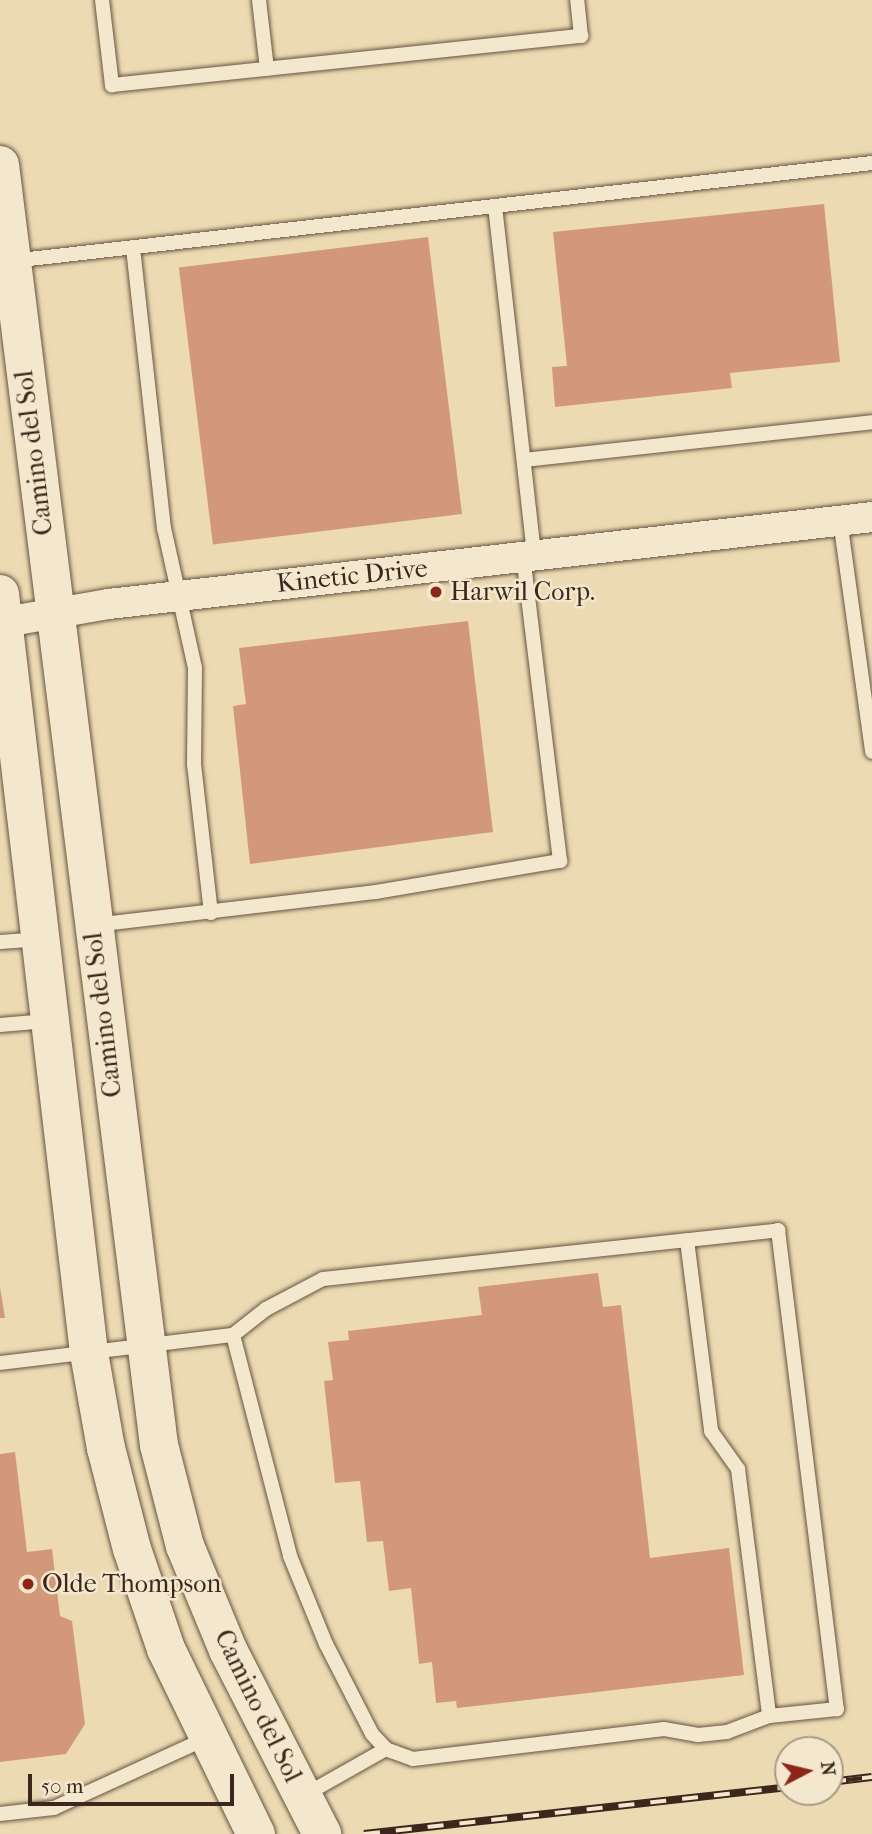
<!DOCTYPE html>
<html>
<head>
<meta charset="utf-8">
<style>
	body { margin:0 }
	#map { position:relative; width:872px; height:1834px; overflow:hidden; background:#ecdbb2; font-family:"IM FELL French Canon",serif }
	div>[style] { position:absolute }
	.building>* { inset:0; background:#d3987a; transform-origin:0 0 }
	.roads { filter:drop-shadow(0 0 2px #685342) drop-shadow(0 0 2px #685342) }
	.lane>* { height:14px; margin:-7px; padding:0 7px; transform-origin:7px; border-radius:7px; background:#f3e8cd }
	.street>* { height:30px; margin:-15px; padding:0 15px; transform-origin:15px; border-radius:15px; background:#f3e8cd }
	.secondary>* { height:38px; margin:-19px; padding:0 19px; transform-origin:19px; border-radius:19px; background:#f3e8cd }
	.rail>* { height:8px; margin-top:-4px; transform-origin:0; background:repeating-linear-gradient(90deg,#f3e8cd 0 16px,#3c261d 0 32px); box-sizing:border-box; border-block:2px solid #3c261d }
	.dots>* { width:19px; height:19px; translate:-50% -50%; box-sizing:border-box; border:4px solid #f3e8cd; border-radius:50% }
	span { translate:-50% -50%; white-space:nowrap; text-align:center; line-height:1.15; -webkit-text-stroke:5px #f3e8cd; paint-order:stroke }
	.street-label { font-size:26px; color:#3c261d }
	.poi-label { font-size:26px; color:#3c261d }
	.left { translate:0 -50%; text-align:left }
	.north { position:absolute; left:774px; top:1736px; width:70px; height:70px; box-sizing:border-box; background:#f3e8cd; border:2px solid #aa9a87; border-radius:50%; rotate:83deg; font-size:19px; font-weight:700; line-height:28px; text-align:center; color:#3c261d }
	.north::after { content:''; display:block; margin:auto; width:24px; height:32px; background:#8f2418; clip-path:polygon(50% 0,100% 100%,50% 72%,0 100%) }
	.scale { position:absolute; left:28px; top:1774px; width:206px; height:32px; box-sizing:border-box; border:4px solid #3c261d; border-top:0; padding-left:9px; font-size:21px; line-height:24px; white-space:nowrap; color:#3c261d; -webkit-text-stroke:5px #f3e8cd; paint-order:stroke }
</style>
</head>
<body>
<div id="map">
	<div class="building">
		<div style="clip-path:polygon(824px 204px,840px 362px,730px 373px,732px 388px,555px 407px,552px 367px,567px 366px,553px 232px)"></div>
		<div style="left:428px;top:237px;width:279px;height:251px;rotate:83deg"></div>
		<div style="clip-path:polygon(468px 621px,493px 832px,250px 864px,233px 706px,246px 704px,239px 648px)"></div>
		<div style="clip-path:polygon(598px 1273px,603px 1307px,621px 1305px,650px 1558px,729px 1548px,744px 1675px,457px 1708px,456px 1701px,436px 1703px,432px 1662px,419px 1664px,411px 1588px,389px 1591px,383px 1541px,367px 1542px,360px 1481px,335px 1483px,324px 1381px,333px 1380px,328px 1342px,349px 1340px,348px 1331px,482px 1315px,478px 1287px)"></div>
		<div style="clip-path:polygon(0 1287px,5px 1318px,0 1318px)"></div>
		<div style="clip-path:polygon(15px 1452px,27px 1552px,52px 1549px,60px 1616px,72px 1621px,85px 1724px,66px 1754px,0 1762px,0 1454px)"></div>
	</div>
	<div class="roads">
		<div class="lane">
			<div style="left:102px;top:0;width:86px;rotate:83.3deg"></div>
			<div style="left:112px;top:85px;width:472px;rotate:-6deg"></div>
			<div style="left:581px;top:36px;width:36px;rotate:-96deg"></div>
			<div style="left:259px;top:0;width:69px;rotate:83.4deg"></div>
			<div style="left:495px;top:206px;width:351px;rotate:83.6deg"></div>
			<div style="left:133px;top:248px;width:282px;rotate:83.7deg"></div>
			<div style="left:164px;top:528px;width:143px;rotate:77.5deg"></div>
			<div style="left:195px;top:668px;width:96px;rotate:90.6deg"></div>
			<div style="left:194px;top:764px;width:150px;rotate:83.5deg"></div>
			<div style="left:12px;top:261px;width:866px;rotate:-6.5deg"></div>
			<div style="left:524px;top:460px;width:350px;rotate:-6.2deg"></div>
			<div style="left:840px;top:520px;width:234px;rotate:82.1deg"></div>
			<div style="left:95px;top:925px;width:283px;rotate:-6.7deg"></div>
			<div style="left:376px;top:892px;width:187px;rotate:-9.6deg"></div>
			<div style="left:560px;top:861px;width:306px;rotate:-96.9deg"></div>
			<div style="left:0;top:942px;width:39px;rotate:-4deg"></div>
			<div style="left:0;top:1025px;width:47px;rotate:-4.9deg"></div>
			<div style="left:687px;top:1240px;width:193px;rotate:82.8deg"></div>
			<div style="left:711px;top:1431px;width:47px;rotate:54.6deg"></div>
			<div style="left:738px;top:1469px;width:249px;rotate:82.8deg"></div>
			<div style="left:233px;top:1335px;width:42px;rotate:-38.2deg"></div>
			<div style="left:266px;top:1309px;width:64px;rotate:-27.8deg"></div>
			<div style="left:323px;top:1279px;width:458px;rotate:-6.1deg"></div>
			<div style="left:778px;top:1230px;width:483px;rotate:83deg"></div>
			<div style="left:837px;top:1709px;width:68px;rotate:174.1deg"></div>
			<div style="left:769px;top:1716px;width:45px;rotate:159.1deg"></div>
			<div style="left:727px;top:1732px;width:29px;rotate:174deg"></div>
			<div style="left:698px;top:1735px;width:35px;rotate:-170deg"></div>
			<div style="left:664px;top:1729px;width:253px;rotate:173.2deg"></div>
			<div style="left:413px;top:1759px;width:29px;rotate:-160deg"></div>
			<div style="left:0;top:1363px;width:235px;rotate:-6.9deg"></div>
			<div style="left:233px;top:1335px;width:228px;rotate:75.5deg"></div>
			<div style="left:290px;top:1556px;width:95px;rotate:67.8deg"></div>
			<div style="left:326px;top:1644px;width:101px;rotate:62.9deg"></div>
			<div style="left:372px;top:1734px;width:21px;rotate:47deg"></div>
			<div style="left:386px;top:1749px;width:95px;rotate:150.5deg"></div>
			<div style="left:0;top:1814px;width:54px;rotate:-6.3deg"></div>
			<div style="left:54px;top:1808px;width:168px;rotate:-24.6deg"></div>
		</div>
		<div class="street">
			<div style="left:0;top:623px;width:111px;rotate:-9.9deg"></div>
			<div style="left:109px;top:604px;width:768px;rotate:-6.5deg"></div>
		</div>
		<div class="secondary">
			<div style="left:0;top:165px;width:1290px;rotate:82.92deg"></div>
			<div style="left:159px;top:1445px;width:104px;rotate:75.6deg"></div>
			<div style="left:185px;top:1546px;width:113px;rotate:67.5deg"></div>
			<div style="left:228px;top:1650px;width:207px;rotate:62.9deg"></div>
			<div style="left:0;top:594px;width:764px;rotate:83.31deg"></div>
			<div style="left:89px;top:1353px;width:97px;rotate:79.9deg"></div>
			<div style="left:106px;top:1448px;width:104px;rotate:75.6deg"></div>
			<div style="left:132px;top:1549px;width:106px;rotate:71.2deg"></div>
			<div style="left:166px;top:1649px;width:206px;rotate:64.1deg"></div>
		</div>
	</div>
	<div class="rail">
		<div style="left:830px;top:1782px;width:42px;rotate:-6.8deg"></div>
		<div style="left:364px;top:1834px;width:427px;rotate:-6.3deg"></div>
	</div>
	<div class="dots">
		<div style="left:436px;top:592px;background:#8f2418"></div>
		<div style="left:28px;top:1584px;background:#8f2418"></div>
	</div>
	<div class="street-label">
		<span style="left:34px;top:453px;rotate:-97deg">Camino del Sol</span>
		<span style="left:352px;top:576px;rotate:-6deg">Kinetic Drive</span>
		<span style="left:103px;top:1015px;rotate:-97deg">Camino del Sol</span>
		<span style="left:258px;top:1706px;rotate:64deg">Camino del Sol</span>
	</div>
	<div class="poi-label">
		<span class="left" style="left:450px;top:592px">Harwil Corp.</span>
		<span class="left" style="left:42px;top:1584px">Olde Thompson</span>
	</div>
	<div class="north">N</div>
	<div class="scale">50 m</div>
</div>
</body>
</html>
